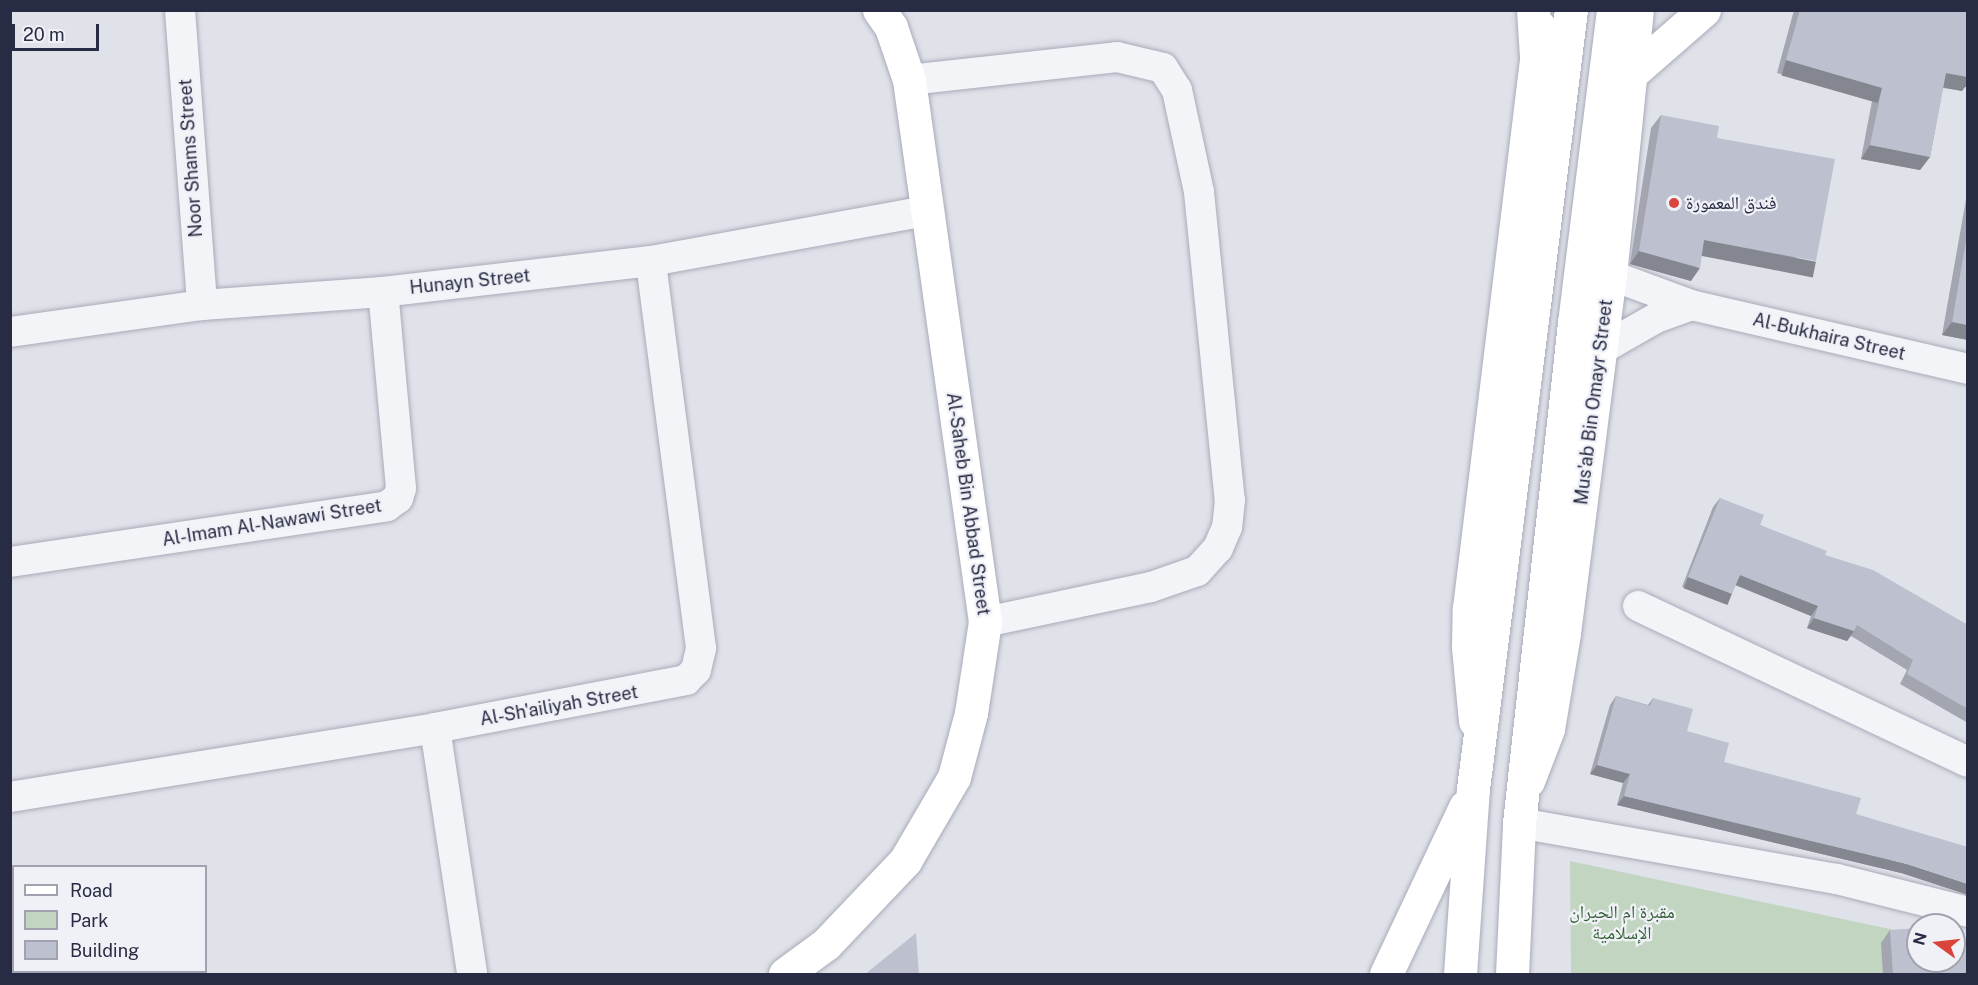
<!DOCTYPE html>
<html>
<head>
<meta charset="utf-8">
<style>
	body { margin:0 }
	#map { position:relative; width:1978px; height:985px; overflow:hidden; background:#e0e2ea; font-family:"Public Sans","Noto Naskh Arabic",sans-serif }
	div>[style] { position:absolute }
	.green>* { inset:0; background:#c1d5c0 }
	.roads { filter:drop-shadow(0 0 2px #a8abb8) drop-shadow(0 0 2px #a8abb8) }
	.street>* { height:30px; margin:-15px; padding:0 15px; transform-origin:15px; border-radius:15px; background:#f3f4f8 }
	.secondary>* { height:33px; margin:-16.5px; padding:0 16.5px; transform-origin:16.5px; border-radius:16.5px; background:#fff }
	.highway>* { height:33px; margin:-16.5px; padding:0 16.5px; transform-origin:16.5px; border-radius:16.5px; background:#fff }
	.wall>* { inset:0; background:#a3a5b1 }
	.shaded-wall>* { inset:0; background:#848690; transform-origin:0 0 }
	.building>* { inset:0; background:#bdc0ce }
	.dots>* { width:16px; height:16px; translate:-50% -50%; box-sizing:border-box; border:3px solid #f0f1f7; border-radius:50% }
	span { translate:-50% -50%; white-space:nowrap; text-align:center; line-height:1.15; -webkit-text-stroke:4.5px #f0f1f7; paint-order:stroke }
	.street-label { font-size:18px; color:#272b43 }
	.poi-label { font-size:18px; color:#272b43 }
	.left { translate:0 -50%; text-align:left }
	.park-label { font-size:18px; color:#336034 }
	.frame { position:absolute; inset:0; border:12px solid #272b43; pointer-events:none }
	.legend { position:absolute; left:12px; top:865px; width:195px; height:108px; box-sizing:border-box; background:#f0f1f7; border:2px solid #a0a2af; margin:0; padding:8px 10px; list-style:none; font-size:18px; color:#272b43 }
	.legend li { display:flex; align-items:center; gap:12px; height:30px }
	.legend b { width:30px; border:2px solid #a0a2af }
	.north { position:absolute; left:1906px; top:913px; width:60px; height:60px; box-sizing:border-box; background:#f0f1f7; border:2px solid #a0a2af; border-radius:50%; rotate:285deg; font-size:16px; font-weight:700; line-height:24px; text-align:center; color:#272b43 }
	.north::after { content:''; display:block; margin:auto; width:21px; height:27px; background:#d9453b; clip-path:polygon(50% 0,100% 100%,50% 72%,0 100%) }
	.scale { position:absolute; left:12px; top:24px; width:87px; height:27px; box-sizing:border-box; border:3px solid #272b43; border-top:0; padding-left:8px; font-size:18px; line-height:21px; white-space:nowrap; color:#272b43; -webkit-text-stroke:4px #f0f1f7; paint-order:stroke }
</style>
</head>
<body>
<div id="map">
	<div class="green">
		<div style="clip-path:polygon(1570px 861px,1918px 935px,1918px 961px,1954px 961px,1954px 942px,1967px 945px,1967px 974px,1571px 974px)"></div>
	</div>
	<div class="roads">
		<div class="street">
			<div style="left:180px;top:10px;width:296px;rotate:85.7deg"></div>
			<div style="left:909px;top:80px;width:209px;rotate:-6.3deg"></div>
			<div style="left:1117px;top:57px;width:47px;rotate:13.4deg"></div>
			<div style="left:1163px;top:68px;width:26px;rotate:58deg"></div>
			<div style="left:1177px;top:90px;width:104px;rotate:77.8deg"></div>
			<div style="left:1199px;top:192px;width:310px;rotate:84.3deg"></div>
			<div style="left:1230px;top:500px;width:27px;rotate:96deg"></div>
			<div style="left:1227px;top:527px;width:23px;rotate:113deg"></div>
			<div style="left:1218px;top:548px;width:31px;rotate:132deg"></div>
			<div style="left:1197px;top:571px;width:49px;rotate:160.8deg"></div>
			<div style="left:1151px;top:587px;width:170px;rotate:168.1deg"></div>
			<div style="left:1610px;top:275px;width:86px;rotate:20.3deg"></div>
			<div style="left:1691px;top:305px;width:284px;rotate:13deg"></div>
			<div style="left:10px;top:332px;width:194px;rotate:-8deg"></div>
			<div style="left:202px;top:305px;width:181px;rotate:-4.1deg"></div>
			<div style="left:383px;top:292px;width:270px;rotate:-6.6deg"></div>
			<div style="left:651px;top:261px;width:280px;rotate:-10.3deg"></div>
			<div style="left:1600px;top:350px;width:64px;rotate:-29.7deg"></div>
			<div style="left:1656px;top:318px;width:37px;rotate:-20deg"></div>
			<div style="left:10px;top:562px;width:381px;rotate:-8.4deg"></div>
			<div style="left:387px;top:506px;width:14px;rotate:-36deg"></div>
			<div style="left:398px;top:498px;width:10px;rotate:-73deg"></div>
			<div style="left:401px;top:488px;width:197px;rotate:-95.2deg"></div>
			<div style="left:1638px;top:606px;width:365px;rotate:25.3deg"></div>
			<div style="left:435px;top:728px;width:249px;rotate:81.4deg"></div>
			<div style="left:10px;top:797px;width:431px;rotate:-9.2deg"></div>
			<div style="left:435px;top:728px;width:256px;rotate:-10.8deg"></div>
			<div style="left:686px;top:680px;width:14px;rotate:-45deg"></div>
			<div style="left:696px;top:670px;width:23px;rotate:-77deg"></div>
			<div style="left:701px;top:648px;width:390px;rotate:-97.4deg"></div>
			<div style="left:1519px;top:823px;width:323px;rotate:10deg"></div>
			<div style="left:1837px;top:879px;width:135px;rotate:14.1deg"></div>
		</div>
		<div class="secondary">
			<div style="left:1475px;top:721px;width:74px;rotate:-95.4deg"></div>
			<div style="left:1468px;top:647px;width:39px;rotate:-89deg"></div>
			<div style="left:1469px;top:608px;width:585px;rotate:-83.03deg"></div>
			<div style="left:1528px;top:781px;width:56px;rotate:-69deg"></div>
			<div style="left:1548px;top:729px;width:97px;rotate:-80.5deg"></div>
			<div style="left:1564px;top:633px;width:361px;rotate:-82.7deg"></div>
			<div style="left:1610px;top:275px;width:266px;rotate:-84.2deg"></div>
			<div style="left:785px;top:974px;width:51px;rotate:-36.2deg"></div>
			<div style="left:826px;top:944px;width:115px;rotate:-46.4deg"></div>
			<div style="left:905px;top:861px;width:97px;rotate:-59.7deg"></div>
			<div style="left:954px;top:777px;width:66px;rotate:-75.1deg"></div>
			<div style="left:971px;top:713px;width:92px;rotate:-81.3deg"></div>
			<div style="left:985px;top:622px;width:547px;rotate:-97.98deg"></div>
			<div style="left:909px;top:80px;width:56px;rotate:-108.8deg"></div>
			<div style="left:891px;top:27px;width:21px;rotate:-125deg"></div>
		</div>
		<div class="highway">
			<div style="left:1533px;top:10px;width:46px;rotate:86.3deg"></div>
			<div style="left:1633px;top:72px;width:94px;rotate:-41.1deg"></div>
			<div style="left:1386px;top:974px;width:185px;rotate:-64.7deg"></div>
			<div style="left:1460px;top:974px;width:185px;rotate:-86deg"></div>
			<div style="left:1473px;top:789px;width:785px;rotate:-82.83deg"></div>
			<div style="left:1512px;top:974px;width:151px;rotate:-87.3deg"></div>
			<div style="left:1519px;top:823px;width:503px;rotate:-83.72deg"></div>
			<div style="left:1574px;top:323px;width:315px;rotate:-82.9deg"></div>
		</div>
	</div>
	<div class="wall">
		<div style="clip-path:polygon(1794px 10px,1968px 10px,1968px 87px,1965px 87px,1962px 91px,1943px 88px,1930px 157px,1920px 170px,1861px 159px,1872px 101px,1777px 73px)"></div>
		<div style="clip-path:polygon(1661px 115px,1717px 138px,1807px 274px,1702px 254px,1691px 281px,1630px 264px,1651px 128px)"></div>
		<div style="clip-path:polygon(1968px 188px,1968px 340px,1942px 335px)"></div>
		<div style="clip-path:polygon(1720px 498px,1760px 525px,1825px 555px,1968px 625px,1968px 723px,1900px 684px,1907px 670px,1851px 636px,1847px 641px,1807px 628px,1811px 616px,1735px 585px,1732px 594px,1725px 604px,1682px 587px,1713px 507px)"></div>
		<div style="clip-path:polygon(1616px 696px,1648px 705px,1653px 698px,1687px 731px,1724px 762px,1856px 814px,1901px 873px,1617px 805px,1623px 783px,1590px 774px,1610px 705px)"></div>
		<div style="clip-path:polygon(1890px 930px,1918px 961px,1968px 975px,1883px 975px,1881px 943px)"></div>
	</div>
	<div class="shaded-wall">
		<div style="left:1786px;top:60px;width:100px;height:16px;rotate:16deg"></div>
		<div style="clip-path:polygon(1946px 73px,1968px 77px,1968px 87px,1965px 87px,1962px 91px,1936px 86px)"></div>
		<div style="clip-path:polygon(1870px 145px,1930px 157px,1920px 170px,1861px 159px)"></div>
		<div style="left:1704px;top:240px;width:114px;height:16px;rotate:11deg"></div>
		<div style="clip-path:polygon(1639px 251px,1700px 268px,1691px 281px,1630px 264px)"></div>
		<div style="clip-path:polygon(1952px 322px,1968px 325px,1968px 340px,1942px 335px)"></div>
		<div style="clip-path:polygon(1740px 575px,1818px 606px,1811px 616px,1733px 584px)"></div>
		<div style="left:1688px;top:577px;width:47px;height:12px;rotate:21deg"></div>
		<div style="clip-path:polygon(1814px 618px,1854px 631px,1847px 641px,1807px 628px)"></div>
		<div style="clip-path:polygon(1597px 765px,1630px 774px,1623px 783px,1590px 774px)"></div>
		<div style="clip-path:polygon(1624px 796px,1907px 864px,1968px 884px,1968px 895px,1901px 873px,1617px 805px)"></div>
	</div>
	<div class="building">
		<div style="clip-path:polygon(1800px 10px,1968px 10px,1968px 77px,1946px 73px,1930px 157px,1870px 145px,1882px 88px,1786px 60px)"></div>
		<div style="clip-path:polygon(1661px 115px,1719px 126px,1717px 138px,1835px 159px,1816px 261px,1704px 240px,1700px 268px,1639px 251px)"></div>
		<div style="clip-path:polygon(1968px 229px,1968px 325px,1952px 322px)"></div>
		<div style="clip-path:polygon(1720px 498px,1764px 515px,1760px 525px,1827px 551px,1825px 555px,1873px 570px,1968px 625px,1968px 709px,1907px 674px,1913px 660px,1857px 625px,1854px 631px,1814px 618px,1818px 606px,1740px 575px,1732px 594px,1688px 577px)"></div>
		<div style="clip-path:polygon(1616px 696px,1650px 706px,1653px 698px,1693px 709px,1687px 731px,1729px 743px,1724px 762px,1861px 798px,1856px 814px,1968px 847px,1968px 884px,1907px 864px,1624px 796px,1630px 774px,1597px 765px)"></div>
		<div style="clip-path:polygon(1918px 928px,1918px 961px,1954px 961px,1954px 949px,1968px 948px,1968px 975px,1893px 975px,1890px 930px)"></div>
		<div style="clip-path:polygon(916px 933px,919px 975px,864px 975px)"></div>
	</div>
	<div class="dots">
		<div style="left:1674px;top:203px;background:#d9453b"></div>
	</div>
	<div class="street-label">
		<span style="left:191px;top:158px;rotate:-94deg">Noor Shams Street</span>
		<span style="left:470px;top:282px;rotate:-6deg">Hunayn Street</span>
		<span style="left:1829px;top:337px;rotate:13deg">Al-Bukhaira Street</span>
		<span style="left:1594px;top:402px;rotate:-83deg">Mus'ab Bin Omayr Street</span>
		<span style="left:968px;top:504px;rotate:82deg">Al-Saheb Bin Abbad Street</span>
		<span style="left:272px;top:523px;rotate:-9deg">Al-Imam Al-Nawawi Street</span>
		<span style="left:559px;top:706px;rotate:-10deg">Al-Sh'ailiyah Street</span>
	</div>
	<div class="poi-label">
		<span class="left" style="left:1686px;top:203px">فندق المعمورة</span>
	</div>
	<div class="park-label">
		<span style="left:1622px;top:923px">مقبرة ام الحيران<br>الإسلامية</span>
	</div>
	<div class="frame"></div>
	<ul class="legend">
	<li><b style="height:8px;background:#fff"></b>Road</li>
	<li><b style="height:16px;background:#c1d5c0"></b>Park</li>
	<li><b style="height:16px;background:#bdc0ce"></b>Building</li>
	</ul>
	<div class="north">N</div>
	<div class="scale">20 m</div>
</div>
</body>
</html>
